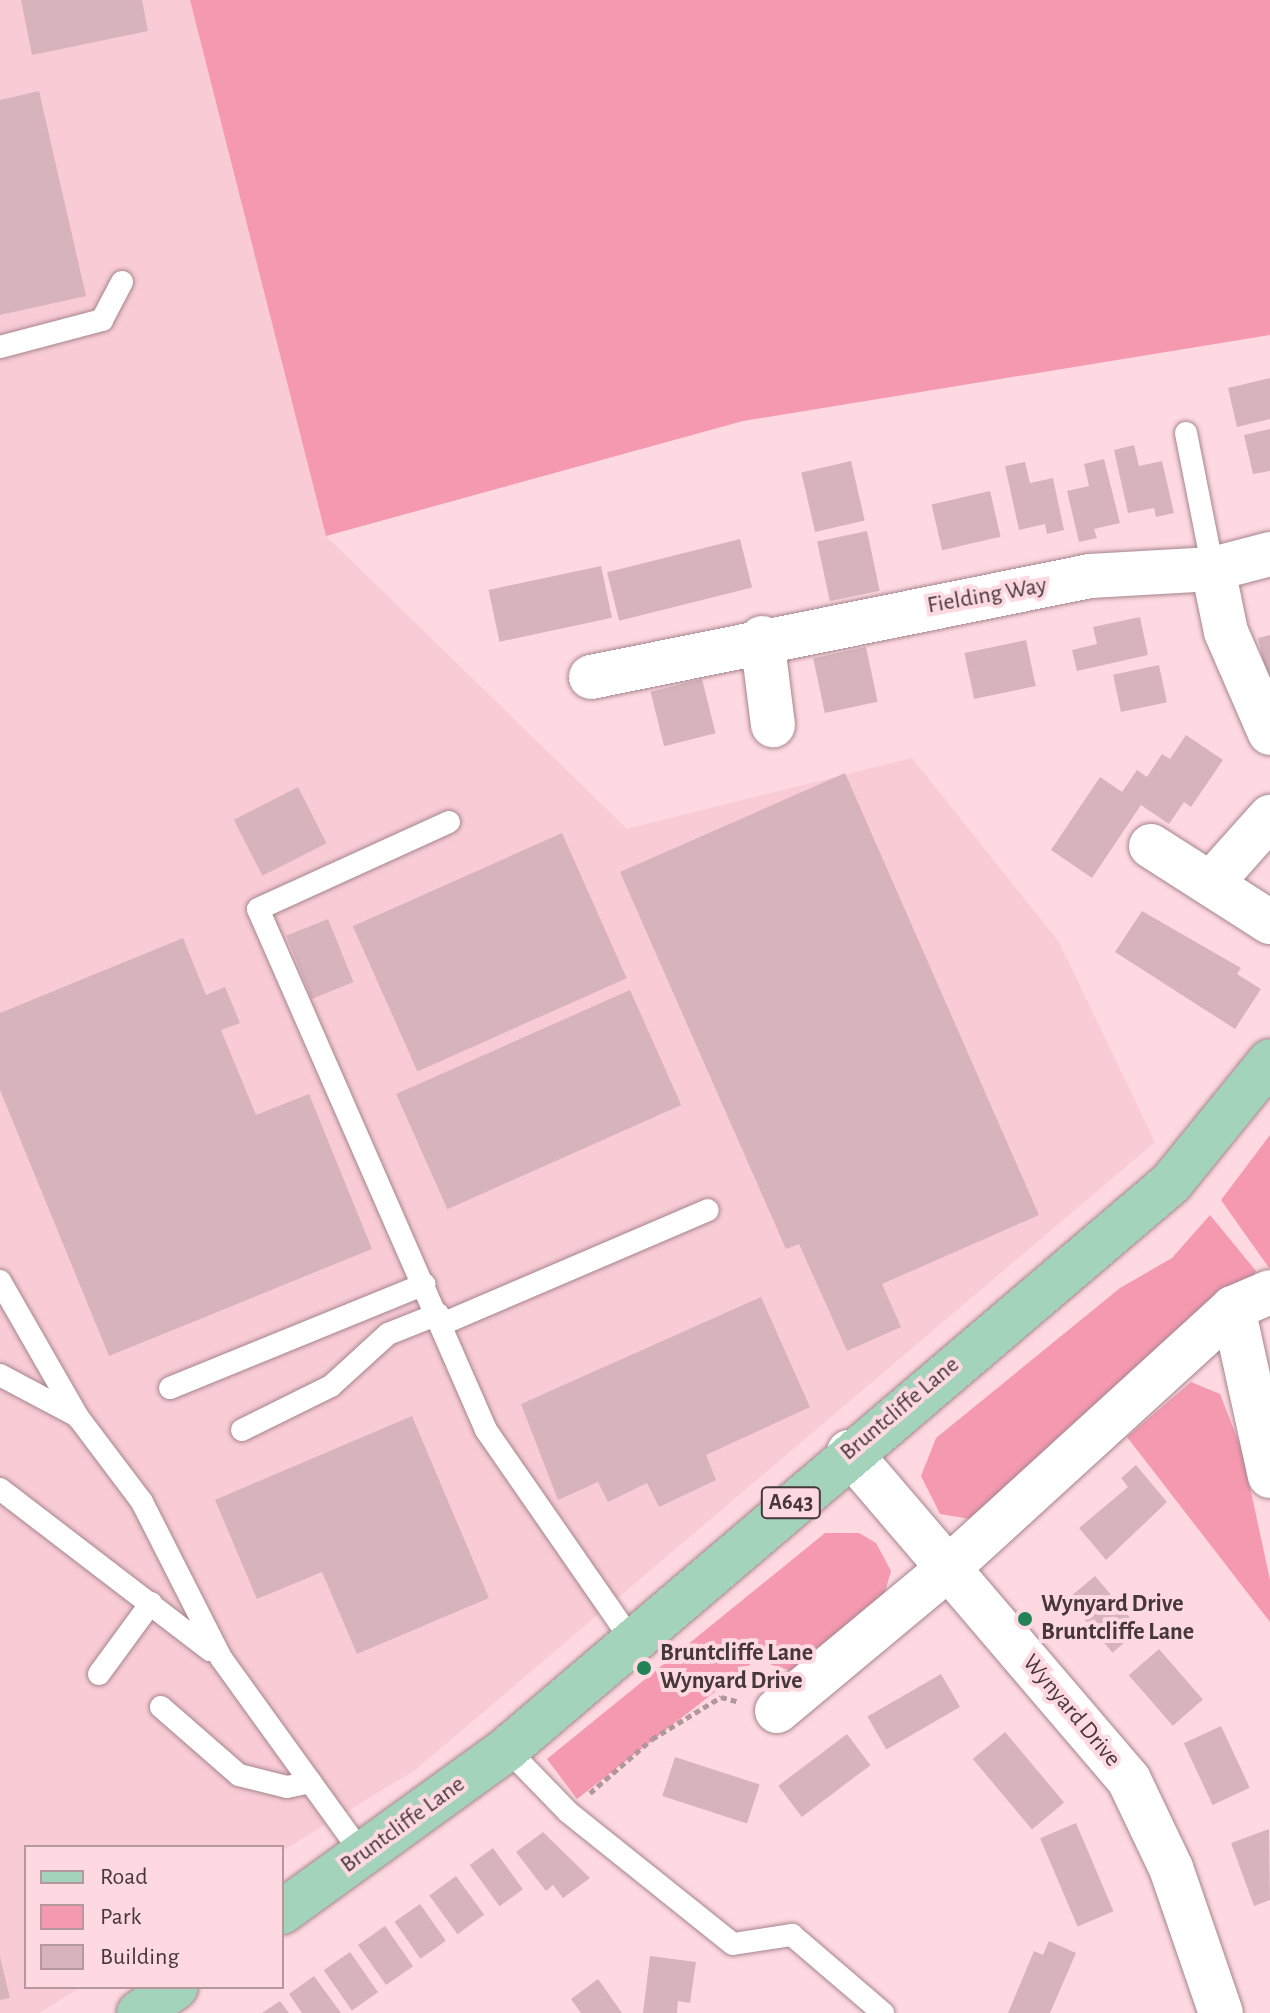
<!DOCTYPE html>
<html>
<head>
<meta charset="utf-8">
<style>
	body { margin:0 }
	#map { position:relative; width:1270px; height:2013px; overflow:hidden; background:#fed9e1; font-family:"Alegreya Sans",sans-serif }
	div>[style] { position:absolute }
	.built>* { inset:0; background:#f8cbd5 }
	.green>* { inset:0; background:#f599b1 }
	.building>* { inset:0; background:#d7b4bc; transform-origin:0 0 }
	.path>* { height:5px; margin-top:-2.5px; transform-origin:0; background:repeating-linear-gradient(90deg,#b1969c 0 6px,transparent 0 10px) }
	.roads { filter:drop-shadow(0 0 2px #a6858c) drop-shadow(0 0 2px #a6858c) }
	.service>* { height:22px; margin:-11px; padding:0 11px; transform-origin:11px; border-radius:11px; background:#fff }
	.minor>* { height:44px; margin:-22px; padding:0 22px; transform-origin:22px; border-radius:22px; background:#fff }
	.primary>* { height:44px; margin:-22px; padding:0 22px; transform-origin:22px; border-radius:22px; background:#a4d3bb }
	.dots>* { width:22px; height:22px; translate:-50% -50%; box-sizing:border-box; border:4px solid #fed9e1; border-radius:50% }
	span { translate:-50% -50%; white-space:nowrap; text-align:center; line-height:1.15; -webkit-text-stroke:8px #fed9e1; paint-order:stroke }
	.shield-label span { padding:2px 6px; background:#fed9e1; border:2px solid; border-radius:6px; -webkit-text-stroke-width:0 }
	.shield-label { font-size:22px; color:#45373a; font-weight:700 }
	.street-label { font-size:24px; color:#45373a }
	.poi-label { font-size:24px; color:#45373a; font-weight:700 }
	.left { translate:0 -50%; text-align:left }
	.legend { position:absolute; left:24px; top:1845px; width:260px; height:144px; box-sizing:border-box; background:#fed9e1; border:2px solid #b4989e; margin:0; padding:10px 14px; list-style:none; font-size:24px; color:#45373a }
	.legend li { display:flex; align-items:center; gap:16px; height:40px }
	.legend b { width:40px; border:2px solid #b4989e }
</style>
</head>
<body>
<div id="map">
	<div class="built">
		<div style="clip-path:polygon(0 0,190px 0,326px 536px,627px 829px,912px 758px,1059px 942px,1155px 1142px,415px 1770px,282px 1851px,26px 1847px,26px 1987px,81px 1987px,39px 2013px,0 2013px)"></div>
	</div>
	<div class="green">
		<div style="clip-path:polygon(190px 0,1270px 0,1270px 335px,743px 421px,326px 536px)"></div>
		<div style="clip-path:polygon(1270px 1135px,1270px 1267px,1269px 1268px,1221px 1200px)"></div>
		<div style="clip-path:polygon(1210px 1215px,1256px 1271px,1248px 1289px,970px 1519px,940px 1514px,921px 1476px,936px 1438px,1120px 1288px,1172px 1258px)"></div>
		<div style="clip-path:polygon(1191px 1382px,1220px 1394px,1242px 1450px,1270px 1580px,1270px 1622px,1127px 1437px)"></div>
		<div style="clip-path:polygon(825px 1533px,859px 1533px,876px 1543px,891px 1571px,882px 1602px,801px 1674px,756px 1660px,577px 1799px,547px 1759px)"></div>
	</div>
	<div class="building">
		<div style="clip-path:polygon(21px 0,142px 0,148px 31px,32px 55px)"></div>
		<div style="clip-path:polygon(39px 91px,86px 296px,0 315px,0 100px)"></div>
		<div style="clip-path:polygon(1270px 378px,1270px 419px,1237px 427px,1228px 388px)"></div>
		<div style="clip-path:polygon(1270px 429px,1270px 471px,1253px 474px,1244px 435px)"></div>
		<div style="clip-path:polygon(1134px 445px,1139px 466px,1162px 461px,1174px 513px,1156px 517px,1154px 508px,1128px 513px,1114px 450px)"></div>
		<div style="clip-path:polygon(1104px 459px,1120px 523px,1094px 529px,1097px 538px,1079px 542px,1067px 491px,1089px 486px,1084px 464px)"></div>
		<div style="left:851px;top:461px;width:61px;height:51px;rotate:77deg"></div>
		<div style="clip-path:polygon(1025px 462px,1030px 483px,1053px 478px,1064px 530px,1047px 534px,1045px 524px,1019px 530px,1005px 466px)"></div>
		<div style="left:990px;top:491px;width:47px;height:60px;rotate:77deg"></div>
		<div style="left:867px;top:531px;width:61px;height:51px;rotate:78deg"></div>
		<div style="left:740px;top:539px;width:50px;height:137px;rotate:76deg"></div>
		<div style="left:601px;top:566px;width:53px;height:115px;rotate:78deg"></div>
		<div style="clip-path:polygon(1140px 617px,1148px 655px,1077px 671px,1072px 650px,1097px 644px,1093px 627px)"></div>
		<div style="clip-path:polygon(1270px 635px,1270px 686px,1269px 686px,1258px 638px)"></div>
		<div style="left:1026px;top:640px;width:47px;height:63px;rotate:78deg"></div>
		<div style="left:866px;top:647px;width:56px;height:54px;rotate:78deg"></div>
		<div style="left:1159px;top:665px;width:38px;height:47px;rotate:78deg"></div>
		<div style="left:702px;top:679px;width:56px;height:53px;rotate:76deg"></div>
		<div style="clip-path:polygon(1186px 735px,1223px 760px,1191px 807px,1184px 802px,1169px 824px,1141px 805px,1092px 878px,1051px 850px,1100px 777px,1122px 792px,1137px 770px,1147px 777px,1162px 754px,1170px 759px)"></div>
		<div style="clip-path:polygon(845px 773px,1039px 1215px,882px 1284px,901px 1327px,847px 1351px,799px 1244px,786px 1249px,620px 872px)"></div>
		<div style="left:298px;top:787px;width:63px;height:72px;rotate:63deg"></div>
		<div style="left:562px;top:833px;width:159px;height:229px;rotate:66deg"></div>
		<div style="clip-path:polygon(1142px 911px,1241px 968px,1237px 974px,1261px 989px,1235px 1029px,1115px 952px)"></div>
		<div style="left:328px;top:919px;width:68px;height:45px;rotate:68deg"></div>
		<div style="clip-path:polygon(183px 938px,206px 995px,225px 987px,240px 1023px,221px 1030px,256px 1115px,309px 1094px,372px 1249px,109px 1356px,0 1090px,0 1013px)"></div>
		<div style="left:630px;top:990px;width:126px;height:256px;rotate:66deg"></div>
		<div style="clip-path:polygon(761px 1297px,810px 1407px,706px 1455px,716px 1480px,659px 1507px,647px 1483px,608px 1502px,598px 1482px,558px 1500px,521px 1404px)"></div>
		<div style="clip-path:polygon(412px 1416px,489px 1598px,357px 1654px,322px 1572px,257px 1599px,215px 1500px)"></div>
		<div style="clip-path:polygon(1136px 1465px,1167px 1502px,1106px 1560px,1079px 1528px,1128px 1487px,1121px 1478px)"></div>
		<div style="left:1095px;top:1576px;width:70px;height:36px;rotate:50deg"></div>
		<div style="left:1159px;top:1649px;width:67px;height:40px;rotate:49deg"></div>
		<div style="left:941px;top:1674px;width:38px;height:85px;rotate:60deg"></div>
		<div style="left:1221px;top:1726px;width:68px;height:41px;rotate:65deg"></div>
		<div style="left:1005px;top:1732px;width:92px;height:42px;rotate:50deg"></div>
		<div style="left:847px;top:1734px;width:39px;height:86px;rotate:53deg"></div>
		<div style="left:675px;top:1757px;width:89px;height:41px;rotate:18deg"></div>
		<div style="left:1076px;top:1823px;width:96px;height:39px;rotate:67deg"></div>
		<div style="clip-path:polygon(1269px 1829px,1270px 1900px,1254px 1906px,1231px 1843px)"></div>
		<div style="clip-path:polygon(543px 1832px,590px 1878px,563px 1898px,553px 1885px,546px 1891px,516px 1852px)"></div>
		<div style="left:493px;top:1848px;width:51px;height:29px;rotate:54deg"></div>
		<div style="left:456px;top:1876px;width:48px;height:33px;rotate:54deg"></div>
		<div style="left:420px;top:1904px;width:45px;height:31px;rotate:55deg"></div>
		<div style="left:385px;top:1926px;width:49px;height:33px;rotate:55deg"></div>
		<div style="clip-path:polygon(1049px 1941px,1076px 1953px,1050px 2013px,1008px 2013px,1034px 1951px,1043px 1955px)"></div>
		<div style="left:350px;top:1952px;width:49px;height:32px;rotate:55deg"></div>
		<div style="clip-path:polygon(650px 1956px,696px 1962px,690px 2003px,678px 2001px,677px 2013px,643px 2013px)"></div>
		<div style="clip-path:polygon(0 1957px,10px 1998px,0 2000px)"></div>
		<div style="clip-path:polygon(314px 1976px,341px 2013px,302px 2013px,289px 1994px)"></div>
		<div style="clip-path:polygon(598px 1979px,622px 2013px,581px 2013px,571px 1999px)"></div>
		<div style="clip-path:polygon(280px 2001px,289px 2013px,262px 2013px)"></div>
	</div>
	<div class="path">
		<div style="left:590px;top:1793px;width:82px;rotate:-41.1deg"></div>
		<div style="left:652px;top:1739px;width:81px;rotate:-31.3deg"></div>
		<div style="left:721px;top:1697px;width:20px;rotate:15deg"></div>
	</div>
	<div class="roads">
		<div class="service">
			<div style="left:0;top:347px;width:106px;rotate:-14.8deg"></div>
			<div style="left:102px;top:320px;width:43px;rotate:-62.2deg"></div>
			<div style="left:1186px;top:433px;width:139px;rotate:78.8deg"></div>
			<div style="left:449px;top:822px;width:210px;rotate:155.5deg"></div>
			<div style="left:258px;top:909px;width:569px;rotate:66.36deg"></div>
			<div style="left:486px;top:1430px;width:257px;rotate:55.3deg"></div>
			<div style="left:0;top:1281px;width:157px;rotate:60.2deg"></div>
			<div style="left:78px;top:1417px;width:106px;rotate:53deg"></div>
			<div style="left:142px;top:1502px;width:175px;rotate:63.1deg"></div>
			<div style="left:221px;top:1658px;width:243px;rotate:54.2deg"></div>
			<div style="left:442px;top:1324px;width:289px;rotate:-23.2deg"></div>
			<div style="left:0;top:1375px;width:87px;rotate:28deg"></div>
			<div style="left:170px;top:1388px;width:275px;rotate:-22.2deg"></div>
			<div style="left:242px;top:1430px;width:99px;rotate:-26.3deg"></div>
			<div style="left:331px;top:1386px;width:77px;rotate:-42.4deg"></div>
			<div style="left:388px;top:1334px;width:54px;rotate:-21.8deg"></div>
			<div style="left:0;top:1489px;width:265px;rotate:37.5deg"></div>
			<div style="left:99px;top:1674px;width:88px;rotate:-53.8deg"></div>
			<div style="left:161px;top:1707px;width:103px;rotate:41.1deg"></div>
			<div style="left:239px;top:1775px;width:49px;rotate:14deg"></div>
			<div style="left:287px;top:1787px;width:24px;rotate:-12deg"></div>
			<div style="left:507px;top:1749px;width:88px;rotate:45.9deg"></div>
			<div style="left:568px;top:1812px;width:211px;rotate:38.7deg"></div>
			<div style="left:733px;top:1944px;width:60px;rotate:-8.7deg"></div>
			<div style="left:792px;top:1935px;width:120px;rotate:40.6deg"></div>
		</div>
		<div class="minor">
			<div style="left:1213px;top:569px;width:59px;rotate:-14.7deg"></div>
			<div style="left:762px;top:638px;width:88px;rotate:82.8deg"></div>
			<div style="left:591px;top:677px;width:509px;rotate:-11.44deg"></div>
			<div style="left:1090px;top:576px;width:123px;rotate:-3.3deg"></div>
			<div style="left:1213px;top:569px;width:64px;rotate:78.3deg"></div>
			<div style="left:1226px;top:632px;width:110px;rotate:66.5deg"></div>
			<div style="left:1151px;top:846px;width:141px;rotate:32.6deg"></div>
			<div style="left:1213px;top:881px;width:86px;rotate:-48.3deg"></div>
			<div style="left:1233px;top:1308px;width:172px;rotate:77.6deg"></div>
			<div style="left:849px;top:1452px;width:431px;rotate:49.5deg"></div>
			<div style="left:1129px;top:1780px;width:98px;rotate:64.5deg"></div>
			<div style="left:1171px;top:1868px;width:153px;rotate:71deg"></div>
			<div style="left:777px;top:1711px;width:219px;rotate:-39.8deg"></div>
			<div style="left:945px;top:1571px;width:390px;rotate:-42.4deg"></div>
			<div style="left:1233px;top:1308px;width:40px;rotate:-23.4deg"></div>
		</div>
		<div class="primary">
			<div style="left:282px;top:1912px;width:278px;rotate:-35.9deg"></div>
			<div style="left:507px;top:1749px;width:872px;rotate:-40.44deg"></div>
			<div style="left:1171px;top:1183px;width:157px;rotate:-50.9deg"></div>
			<div style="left:139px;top:2013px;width:45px;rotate:-35.1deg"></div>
		</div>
	</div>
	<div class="dots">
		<div style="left:1025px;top:1619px;background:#248259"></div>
		<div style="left:644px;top:1668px;background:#248259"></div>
	</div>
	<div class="shield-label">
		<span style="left:791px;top:1503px">A643</span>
	</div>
	<div class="street-label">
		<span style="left:987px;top:596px;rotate:-10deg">Fielding Way</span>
		<span style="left:900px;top:1409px;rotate:-40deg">Bruntcliffe Lane</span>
		<span style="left:1071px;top:1711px;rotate:50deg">Wynyard Drive</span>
		<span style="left:403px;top:1825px;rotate:-36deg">Bruntcliffe Lane</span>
	</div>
	<div class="poi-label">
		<span class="left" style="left:1041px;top:1619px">Wynyard Drive<br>Bruntcliffe Lane</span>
		<span class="left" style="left:660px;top:1668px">Bruntcliffe Lane<br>Wynyard Drive</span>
	</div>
	<ul class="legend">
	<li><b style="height:10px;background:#a4d3bb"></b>Road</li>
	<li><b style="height:22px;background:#f599b1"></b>Park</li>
	<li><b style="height:22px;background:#d7b4bc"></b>Building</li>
	</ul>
</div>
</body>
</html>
